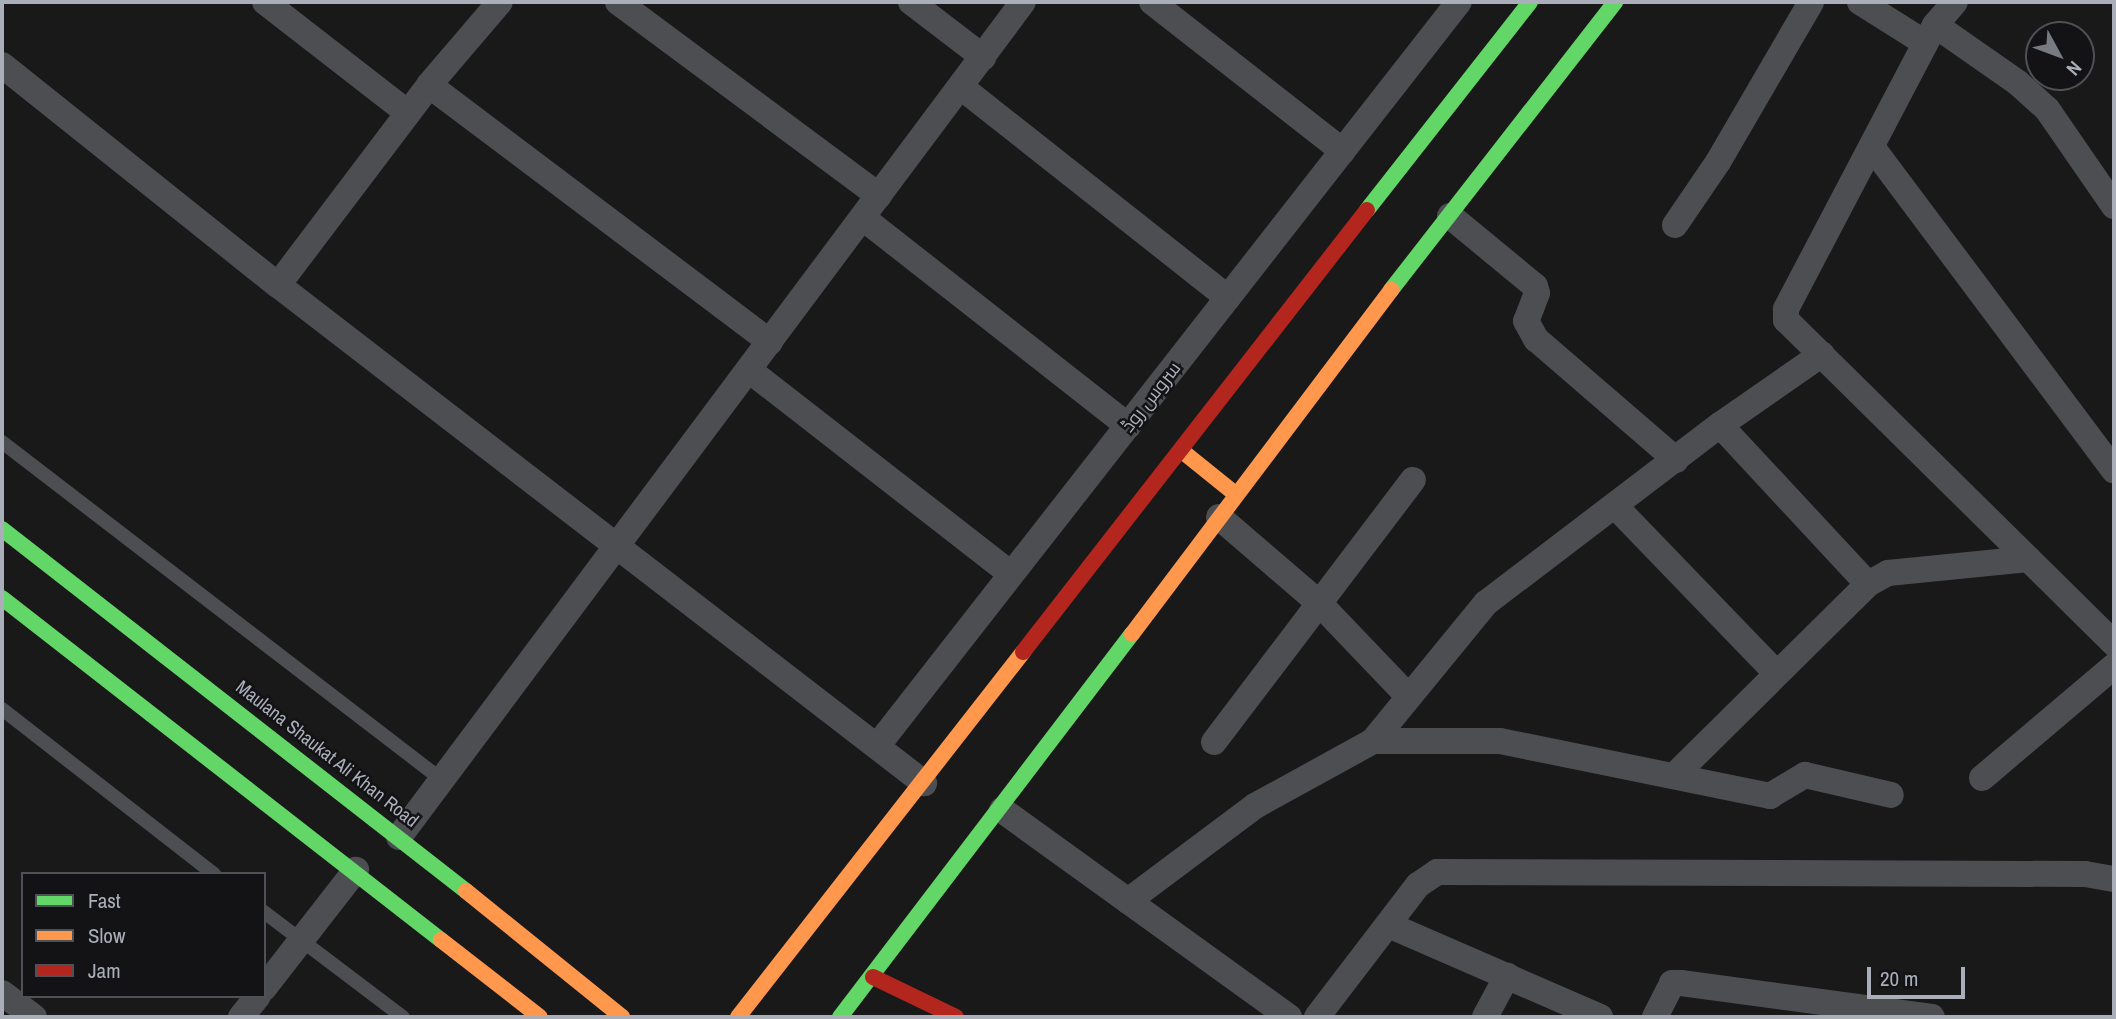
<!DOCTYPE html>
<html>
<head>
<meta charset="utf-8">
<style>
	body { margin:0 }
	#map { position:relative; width:2116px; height:1019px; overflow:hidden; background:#191919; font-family:"Archivo Narrow",Cairo,sans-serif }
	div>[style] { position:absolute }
	.lane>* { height:14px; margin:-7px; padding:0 7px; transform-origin:7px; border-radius:7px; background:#4d4e52 }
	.street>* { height:26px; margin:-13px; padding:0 13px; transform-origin:13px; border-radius:13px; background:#4d4e52 }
	.fast>* { height:16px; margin:-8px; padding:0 8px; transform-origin:8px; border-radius:8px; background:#63d668 }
	.slow>* { height:16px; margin:-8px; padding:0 8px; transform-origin:8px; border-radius:8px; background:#ff974d }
	.jam>* { height:16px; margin:-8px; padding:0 8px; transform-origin:8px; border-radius:8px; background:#b3261e }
	span { translate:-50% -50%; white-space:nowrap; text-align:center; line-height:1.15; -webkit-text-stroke:5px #131315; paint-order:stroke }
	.street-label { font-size:19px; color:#aaaeb9 }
	.frame { position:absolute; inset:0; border:4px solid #aaaeb9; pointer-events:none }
	.legend { position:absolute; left:21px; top:872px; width:245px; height:126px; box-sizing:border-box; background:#131315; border:2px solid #4f5157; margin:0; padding:9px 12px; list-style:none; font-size:21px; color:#aaaeb9 }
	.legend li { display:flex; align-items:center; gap:14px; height:35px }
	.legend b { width:35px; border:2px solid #4f5157 }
	.north { position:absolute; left:2025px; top:21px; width:70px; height:70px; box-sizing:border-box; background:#131315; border:2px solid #4f5157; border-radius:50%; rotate:131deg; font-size:19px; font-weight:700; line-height:28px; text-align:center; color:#aaaeb9 }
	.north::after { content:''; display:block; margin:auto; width:24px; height:32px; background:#777a81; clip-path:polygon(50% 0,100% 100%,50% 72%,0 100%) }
	.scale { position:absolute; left:1867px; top:967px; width:98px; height:32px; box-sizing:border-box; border:4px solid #aaaeb9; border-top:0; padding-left:9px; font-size:21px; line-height:24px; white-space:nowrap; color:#aaaeb9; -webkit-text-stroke:5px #131315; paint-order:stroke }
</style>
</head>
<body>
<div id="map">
	<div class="lane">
		<div style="left:2px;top:442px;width:555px;rotate:37.53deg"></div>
		<div style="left:2px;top:709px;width:269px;rotate:37.9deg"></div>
		<div style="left:264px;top:912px;width:174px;rotate:37.1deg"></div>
	</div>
	<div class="street">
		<div style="left:265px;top:2px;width:181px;rotate:37.8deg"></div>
		<div style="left:618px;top:2px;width:325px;rotate:36.6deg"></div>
		<div style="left:911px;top:2px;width:91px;rotate:37.4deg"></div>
		<div style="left:1152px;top:2px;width:242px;rotate:38deg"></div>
		<div style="left:1860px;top:2px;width:77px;rotate:32.2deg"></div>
		<div style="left:1955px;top:2px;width:30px;rotate:131deg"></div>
		<div style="left:1935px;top:25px;width:321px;rotate:117.7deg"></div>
		<div style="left:1786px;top:309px;width:11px;rotate:90deg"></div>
		<div style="left:1786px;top:320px;width:461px;rotate:44.6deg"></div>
		<div style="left:1935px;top:25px;width:101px;rotate:34.9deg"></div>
		<div style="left:2018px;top:83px;width:39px;rotate:42deg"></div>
		<div style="left:2047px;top:109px;width:118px;rotate:55.4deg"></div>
		<div style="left:2px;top:65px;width:353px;rotate:38.6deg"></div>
		<div style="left:278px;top:285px;width:816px;rotate:37.63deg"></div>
		<div style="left:429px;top:85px;width:427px;rotate:37deg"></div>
		<div style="left:961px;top:87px;width:340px;rotate:38.3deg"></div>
		<div style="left:1872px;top:147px;width:404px;rotate:53.2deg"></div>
		<div style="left:1450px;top:216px;width:110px;rotate:39.5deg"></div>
		<div style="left:1535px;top:286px;width:7px;rotate:74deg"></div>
		<div style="left:1537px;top:293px;width:30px;rotate:111deg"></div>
		<div style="left:1526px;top:321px;width:21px;rotate:61deg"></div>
		<div style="left:1536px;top:339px;width:185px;rotate:40.8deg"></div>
		<div style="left:863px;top:218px;width:337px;rotate:38.1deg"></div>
		<div style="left:1675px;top:225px;width:76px;rotate:-55.7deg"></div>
		<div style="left:1718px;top:162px;width:185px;rotate:-59.8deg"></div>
		<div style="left:278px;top:285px;width:251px;rotate:-52.9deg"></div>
		<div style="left:429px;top:85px;width:109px;rotate:-49.5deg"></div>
		<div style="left:749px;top:370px;width:332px;rotate:37.9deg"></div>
		<div style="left:1720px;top:425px;width:217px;rotate:47.1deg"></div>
		<div style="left:1615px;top:506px;width:232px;rotate:46deg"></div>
		<div style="left:1219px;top:517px;width:133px;rotate:40.7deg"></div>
		<div style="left:1320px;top:604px;width:127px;rotate:46.3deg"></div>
		<div style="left:1373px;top:741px;width:178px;rotate:-50.7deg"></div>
		<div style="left:1486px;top:603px;width:294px;rotate:-37.3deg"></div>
		<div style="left:1720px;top:425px;width:124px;rotate:-34.8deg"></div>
		<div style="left:1214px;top:742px;width:329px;rotate:-52.8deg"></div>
		<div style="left:878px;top:745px;width:943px;rotate:-51.98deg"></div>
		<div style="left:1675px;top:775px;width:272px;rotate:-44.7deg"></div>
		<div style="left:1868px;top:584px;width:23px;rotate:-29deg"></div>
		<div style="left:1888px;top:573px;width:141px;rotate:-5.7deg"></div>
		<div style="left:1982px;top:778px;width:173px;rotate:-40.3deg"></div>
		<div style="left:1002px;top:810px;width:354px;rotate:35.8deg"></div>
		<div style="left:399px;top:837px;width:1042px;rotate:-53.23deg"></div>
		<div style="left:1128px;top:901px;width:159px;rotate:-36.8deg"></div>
		<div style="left:1255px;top:806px;width:135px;rotate:-28.8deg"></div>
		<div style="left:1373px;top:741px;width:127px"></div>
		<div style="left:1500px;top:741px;width:276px;rotate:11.5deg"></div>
		<div style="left:1770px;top:796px;width:41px;rotate:-31deg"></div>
		<div style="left:1805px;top:775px;width:88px;rotate:13.1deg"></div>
		<div style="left:1391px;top:926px;width:228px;rotate:23.5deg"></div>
		<div style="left:264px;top:988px;width:150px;rotate:-52.1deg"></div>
		<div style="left:2px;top:993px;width:40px;rotate:37deg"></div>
		<div style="left:241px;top:1017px;width:27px;rotate:-51deg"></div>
		<div style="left:1317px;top:1017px;width:166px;rotate:-52.6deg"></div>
		<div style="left:1418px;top:885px;width:23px;rotate:-34deg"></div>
		<div style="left:1437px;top:872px;width:648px;rotate:0.18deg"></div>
		<div style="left:2085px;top:874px;width:29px;rotate:10deg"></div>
		<div style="left:1485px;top:1017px;width:47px;rotate:-61.8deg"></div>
		<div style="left:1655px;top:1017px;width:38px;rotate:-63deg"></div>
		<div style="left:1672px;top:983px;width:9px"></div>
		<div style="left:1681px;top:983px;width:253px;rotate:7.7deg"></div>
	</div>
	<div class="fast">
		<div style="left:1367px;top:210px;width:264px;rotate:-51.9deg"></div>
		<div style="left:1391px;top:290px;width:365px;rotate:-52.1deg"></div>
		<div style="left:2px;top:529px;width:589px;rotate:37.96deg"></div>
		<div style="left:2px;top:598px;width:556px;rotate:37.92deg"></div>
		<div style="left:840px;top:1017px;width:482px;rotate:-52.7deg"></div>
	</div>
	<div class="slow">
		<div style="left:1182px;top:451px;width:67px;rotate:38.9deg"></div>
		<div style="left:1132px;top:634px;width:431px;rotate:-53deg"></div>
		<div style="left:466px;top:891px;width:201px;rotate:38.9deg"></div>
		<div style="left:441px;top:940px;width:125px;rotate:37.9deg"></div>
		<div style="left:738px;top:1017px;width:463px;rotate:-52deg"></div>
	</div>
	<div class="jam">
		<div style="left:1023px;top:652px;width:560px;rotate:-52.11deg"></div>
		<div style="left:873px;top:977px;width:92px;rotate:25.7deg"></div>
	</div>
	<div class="street-label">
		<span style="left:1151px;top:397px;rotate:-52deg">سروس روڈ</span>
		<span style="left:327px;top:754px;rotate:38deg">Maulana Shaukat Ali Khan Road</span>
	</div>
	<div class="frame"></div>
	<ul class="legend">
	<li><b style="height:9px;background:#63d668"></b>Fast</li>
	<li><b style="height:9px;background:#ff974d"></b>Slow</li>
	<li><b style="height:9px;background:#b3261e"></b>Jam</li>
	</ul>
	<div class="north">N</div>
	<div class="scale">20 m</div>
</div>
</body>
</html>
